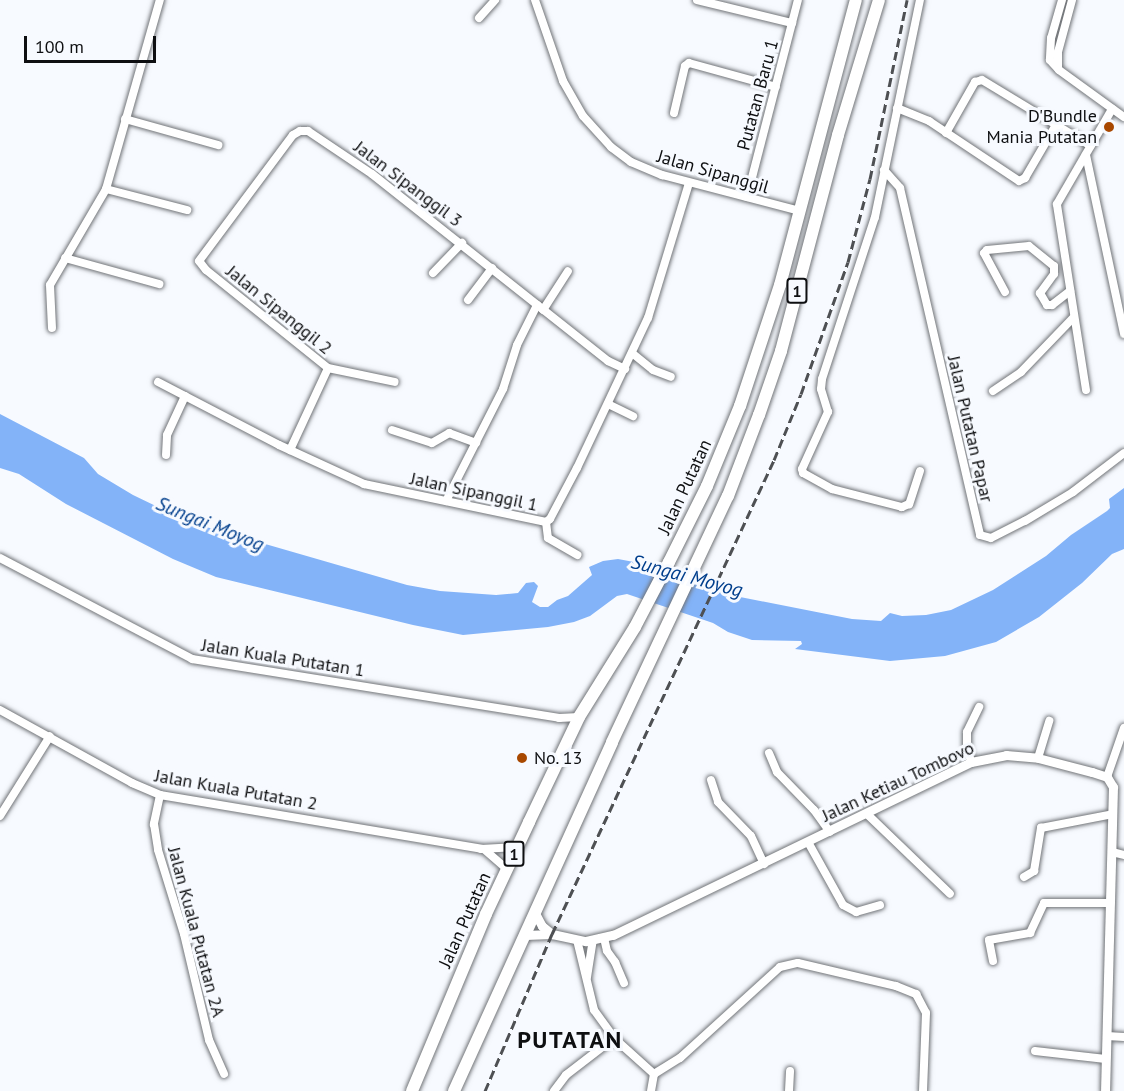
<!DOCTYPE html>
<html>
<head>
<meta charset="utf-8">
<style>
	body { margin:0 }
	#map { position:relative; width:1124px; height:1091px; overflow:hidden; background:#f7faff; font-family:"PT Sans",sans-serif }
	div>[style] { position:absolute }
	.water>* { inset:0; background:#83b3f8 }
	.roads { filter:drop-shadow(0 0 2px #717478) drop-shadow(0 0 2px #717478) }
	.minor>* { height:8px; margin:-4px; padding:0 4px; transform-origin:4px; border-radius:4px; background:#fff }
	.tertiary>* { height:9px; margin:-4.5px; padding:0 4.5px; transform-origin:4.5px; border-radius:4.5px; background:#fff }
	.trunk>* { height:12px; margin:-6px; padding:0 6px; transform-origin:6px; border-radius:6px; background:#fff }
	.rail>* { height:3px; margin-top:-1.5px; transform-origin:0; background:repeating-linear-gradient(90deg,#4e5053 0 9px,transparent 0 13.5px) }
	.dots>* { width:16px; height:16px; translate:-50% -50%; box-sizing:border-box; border:3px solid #f7faff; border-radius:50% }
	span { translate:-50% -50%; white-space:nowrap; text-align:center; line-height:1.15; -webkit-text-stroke:6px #f7faff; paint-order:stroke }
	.shield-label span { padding:2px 4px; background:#f7faff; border:2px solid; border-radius:4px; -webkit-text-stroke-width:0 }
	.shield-label { font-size:16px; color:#0e0f11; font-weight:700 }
	.street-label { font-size:18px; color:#0e0f11 }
	.poi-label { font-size:18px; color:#0e0f11 }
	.right { translate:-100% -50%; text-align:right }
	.left { translate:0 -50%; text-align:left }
	.water-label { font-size:20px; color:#003e8c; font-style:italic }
	.district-label { font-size:24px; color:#0e0f11; font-weight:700; letter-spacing:1.5px }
	.scale { position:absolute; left:24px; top:36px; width:132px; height:27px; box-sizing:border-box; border:3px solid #0e0f11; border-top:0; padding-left:8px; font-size:18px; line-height:21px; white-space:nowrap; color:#0e0f11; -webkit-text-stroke:4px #f7faff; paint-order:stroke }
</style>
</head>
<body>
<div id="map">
	<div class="water">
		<div style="clip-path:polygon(0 414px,84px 458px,98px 474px,133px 495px,189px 522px,407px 585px,440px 591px,496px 595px,518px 593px,526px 583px,534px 582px,538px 586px,532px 602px,540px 607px,548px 607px,557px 600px,568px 596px,592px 575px,589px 567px,603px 561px,618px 559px,634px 562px,730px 595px,852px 619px,881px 621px,890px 613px,902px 616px,926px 615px,951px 610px,993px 590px,1046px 556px,1071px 535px,1107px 511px,1110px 508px,1109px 499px,1124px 488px,1124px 549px,1112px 554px,1082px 583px,1039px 617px,996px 642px,945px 656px,890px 661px,795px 649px,802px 644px,801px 641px,752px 640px,728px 632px,713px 623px,627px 594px,617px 596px,590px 616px,574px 622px,548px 627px,463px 635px,413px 625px,216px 577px,173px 559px,66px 504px,19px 474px,0 468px)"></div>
	</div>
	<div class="roads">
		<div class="minor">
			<div style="left:535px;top:0;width:86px;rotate:70.9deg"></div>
			<div style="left:563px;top:81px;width:40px;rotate:60.3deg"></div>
			<div style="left:583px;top:116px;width:42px;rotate:47.9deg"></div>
			<div style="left:611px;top:147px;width:25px;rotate:37deg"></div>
			<div style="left:631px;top:162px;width:34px;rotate:23deg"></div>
			<div style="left:662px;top:175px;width:143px;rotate:14.6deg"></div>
			<div style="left:697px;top:0;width:98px;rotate:13.6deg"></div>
			<div style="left:1062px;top:0;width:40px;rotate:106deg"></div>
			<div style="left:1051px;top:38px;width:22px;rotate:93deg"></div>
			<div style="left:1050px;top:60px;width:13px;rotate:48deg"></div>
			<div style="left:1059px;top:70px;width:80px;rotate:35.9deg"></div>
			<div style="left:479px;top:18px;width:24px;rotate:-48deg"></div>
			<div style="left:1058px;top:68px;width:16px;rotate:-90deg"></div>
			<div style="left:1058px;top:52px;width:54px;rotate:-74.9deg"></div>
			<div style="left:897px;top:108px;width:35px;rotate:22deg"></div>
			<div style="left:929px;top:121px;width:108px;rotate:33.7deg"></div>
			<div style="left:1019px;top:181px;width:7px;rotate:-27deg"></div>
			<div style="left:1025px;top:178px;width:61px;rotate:-59.7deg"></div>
			<div style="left:674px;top:113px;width:48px;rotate:-76.8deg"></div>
			<div style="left:685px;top:66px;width:5px;rotate:-37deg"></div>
			<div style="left:689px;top:63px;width:90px;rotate:15.4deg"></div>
			<div style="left:125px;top:119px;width:97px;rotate:15.6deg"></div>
			<div style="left:946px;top:133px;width:59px;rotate:-60.4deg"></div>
			<div style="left:975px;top:82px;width:7px;rotate:-16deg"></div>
			<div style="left:982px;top:80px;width:127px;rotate:31.2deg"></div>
			<div style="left:1086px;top:155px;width:183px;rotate:78deg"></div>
			<div style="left:884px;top:170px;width:24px;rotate:48deg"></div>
			<div style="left:900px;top:188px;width:356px;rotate:77deg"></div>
			<div style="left:980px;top:535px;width:11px;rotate:15deg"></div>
			<div style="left:991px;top:538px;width:38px;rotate:-27deg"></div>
			<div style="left:1025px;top:521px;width:56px;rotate:-31.1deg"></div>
			<div style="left:1073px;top:492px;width:64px;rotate:-37.4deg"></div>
			<div style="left:106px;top:189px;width:84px;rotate:14.5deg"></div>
			<div style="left:747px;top:197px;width:203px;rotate:-75.5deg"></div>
			<div style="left:65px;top:258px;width:98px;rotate:15.5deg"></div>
			<div style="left:433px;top:273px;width:42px;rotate:-46deg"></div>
			<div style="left:1005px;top:292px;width:44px;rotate:-118.3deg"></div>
			<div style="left:984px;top:253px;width:4px;rotate:-45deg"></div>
			<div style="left:987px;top:250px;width:42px;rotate:-5.4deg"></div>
			<div style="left:1029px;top:246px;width:32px;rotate:39deg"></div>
			<div style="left:1054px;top:266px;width:8px;rotate:90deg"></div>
			<div style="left:1054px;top:274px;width:24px;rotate:126deg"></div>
			<div style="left:1040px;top:293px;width:14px;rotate:60deg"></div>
			<div style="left:1047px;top:305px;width:5px"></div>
			<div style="left:1052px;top:305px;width:23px;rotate:-38deg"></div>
			<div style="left:468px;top:300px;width:40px;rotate:-53deg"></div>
			<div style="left:543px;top:310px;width:46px;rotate:-57.3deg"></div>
			<div style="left:52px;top:328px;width:43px;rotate:-92.7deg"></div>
			<div style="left:50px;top:285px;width:111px;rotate:-59.7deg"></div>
			<div style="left:106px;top:189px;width:197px;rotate:-74.1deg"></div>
			<div style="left:632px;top:353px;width:27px;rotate:39deg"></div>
			<div style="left:653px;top:370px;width:19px;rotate:21deg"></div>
			<div style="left:328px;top:368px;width:68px;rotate:11.8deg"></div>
			<div style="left:158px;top:382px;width:136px;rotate:27.5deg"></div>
			<div style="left:279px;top:445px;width:94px;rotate:24.6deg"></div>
			<div style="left:364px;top:484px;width:186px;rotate:11.8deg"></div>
			<div style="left:1086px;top:390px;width:188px;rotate:-98.9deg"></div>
			<div style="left:1057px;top:204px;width:110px;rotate:-59.9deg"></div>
			<div style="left:993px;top:391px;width:34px;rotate:-34deg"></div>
			<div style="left:1021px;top:372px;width:76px;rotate:-46.1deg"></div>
			<div style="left:608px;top:404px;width:28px;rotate:26deg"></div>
			<div style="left:392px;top:430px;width:42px;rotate:18deg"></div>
			<div style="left:432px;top:443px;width:20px;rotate:-30deg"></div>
			<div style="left:449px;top:433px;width:29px;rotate:20deg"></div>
			<div style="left:290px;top:450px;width:90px;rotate:-65.1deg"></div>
			<div style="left:328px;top:368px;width:156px;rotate:-141.2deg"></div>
			<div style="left:206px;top:270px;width:11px;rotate:-128deg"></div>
			<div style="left:199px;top:261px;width:157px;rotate:-53.3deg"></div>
			<div style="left:293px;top:135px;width:8px;rotate:-30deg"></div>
			<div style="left:300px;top:131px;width:8px"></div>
			<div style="left:308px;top:131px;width:77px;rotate:33.9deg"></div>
			<div style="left:372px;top:174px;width:301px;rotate:38.4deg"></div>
			<div style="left:608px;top:361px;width:19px;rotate:25deg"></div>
			<div style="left:166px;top:455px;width:20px;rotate:-87deg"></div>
			<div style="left:167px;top:435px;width:43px;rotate:-65.2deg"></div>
			<div style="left:920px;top:471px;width:35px;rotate:108deg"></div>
			<div style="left:909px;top:504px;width:8px;rotate:157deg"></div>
			<div style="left:902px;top:507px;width:72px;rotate:-165.6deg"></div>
			<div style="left:832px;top:489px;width:33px;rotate:-151deg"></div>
			<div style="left:803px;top:473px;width:4px;rotate:-104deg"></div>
			<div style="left:802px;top:469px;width:63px;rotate:-65.5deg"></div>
			<div style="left:828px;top:412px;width:24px;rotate:-107deg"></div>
			<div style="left:821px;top:389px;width:10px;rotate:-84deg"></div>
			<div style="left:822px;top:379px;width:170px;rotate:-71.9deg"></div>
			<div style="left:875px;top:217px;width:222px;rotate:-78.3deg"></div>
			<div style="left:446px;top:501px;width:126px;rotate:-63deg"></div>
			<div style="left:503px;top:389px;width:46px;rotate:-72.3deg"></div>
			<div style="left:517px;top:345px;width:45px;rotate:-63.4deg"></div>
			<div style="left:546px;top:522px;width:5px;rotate:-37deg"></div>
			<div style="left:550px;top:519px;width:58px;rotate:-62.1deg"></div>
			<div style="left:577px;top:468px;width:166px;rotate:-64.7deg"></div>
			<div style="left:648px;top:318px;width:141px;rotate:-73.1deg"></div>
			<div style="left:546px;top:522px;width:16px;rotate:83deg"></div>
			<div style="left:548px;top:538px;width:34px;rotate:30deg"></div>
			<div style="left:0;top:558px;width:217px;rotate:27.7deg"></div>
			<div style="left:192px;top:659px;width:372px;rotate:9.1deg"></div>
			<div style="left:559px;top:718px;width:20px;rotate:-3deg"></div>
			<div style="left:0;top:710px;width:151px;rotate:28.9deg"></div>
			<div style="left:132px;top:783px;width:30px;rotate:23deg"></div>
			<div style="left:160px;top:795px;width:326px;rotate:9.5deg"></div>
			<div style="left:481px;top:849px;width:36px;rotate:-3deg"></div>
			<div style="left:769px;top:753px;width:21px;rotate:67deg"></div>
			<div style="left:777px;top:772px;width:53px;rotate:45.8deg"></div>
			<div style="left:814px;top:810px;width:27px;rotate:54deg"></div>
			<div style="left:1038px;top:758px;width:39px;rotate:-73deg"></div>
			<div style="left:971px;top:762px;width:16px;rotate:-104deg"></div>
			<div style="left:967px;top:746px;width:14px;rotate:-90deg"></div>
			<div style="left:967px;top:732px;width:28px;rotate:-64deg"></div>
			<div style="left:1107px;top:777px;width:52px;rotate:-70.9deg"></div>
			<div style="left:711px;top:780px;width:23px;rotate:72deg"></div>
			<div style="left:718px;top:802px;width:47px;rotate:45.9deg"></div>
			<div style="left:751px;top:836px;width:31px;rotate:65deg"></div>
			<div style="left:160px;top:795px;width:30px;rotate:102deg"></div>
			<div style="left:154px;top:824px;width:26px;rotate:81deg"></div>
			<div style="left:158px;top:850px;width:88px;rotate:72.8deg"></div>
			<div style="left:184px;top:934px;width:109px;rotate:76.7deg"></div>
			<div style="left:209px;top:1040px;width:37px;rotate:66deg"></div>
			<div style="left:867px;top:814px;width:115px;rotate:43.9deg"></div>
			<div style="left:0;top:816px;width:94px;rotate:-58deg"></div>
			<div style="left:808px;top:842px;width:72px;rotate:60.9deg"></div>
			<div style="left:843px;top:905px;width:15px;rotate:28deg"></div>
			<div style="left:856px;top:912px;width:25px;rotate:-16deg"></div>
			<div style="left:485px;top:850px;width:29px;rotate:41deg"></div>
			<div style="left:1112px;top:852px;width:12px;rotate:14deg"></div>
			<div style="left:1024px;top:877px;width:12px;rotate:-31deg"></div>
			<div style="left:1034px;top:871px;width:44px;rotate:-80.8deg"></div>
			<div style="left:1041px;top:828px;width:73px;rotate:-11deg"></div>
			<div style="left:604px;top:938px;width:13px;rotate:77deg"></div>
			<div style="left:607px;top:951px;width:14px;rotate:54deg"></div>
			<div style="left:615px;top:962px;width:23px;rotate:67deg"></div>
			<div style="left:577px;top:940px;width:72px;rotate:76.3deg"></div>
			<div style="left:594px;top:1010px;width:34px;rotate:54deg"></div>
			<div style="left:614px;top:1038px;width:54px;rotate:42deg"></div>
			<div style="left:993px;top:961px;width:21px;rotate:-101deg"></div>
			<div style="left:989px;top:940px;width:42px;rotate:-9.7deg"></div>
			<div style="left:1030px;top:933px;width:33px;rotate:-65deg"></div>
			<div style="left:1044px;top:903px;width:65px"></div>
			<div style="left:587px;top:977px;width:37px;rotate:-81deg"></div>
			<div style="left:1107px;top:1036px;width:17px;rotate:3deg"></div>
			<div style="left:1035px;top:1051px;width:71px;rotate:6.4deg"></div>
			<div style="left:654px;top:1074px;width:31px;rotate:-32deg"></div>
			<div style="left:680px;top:1058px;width:135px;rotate:-42.3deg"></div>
			<div style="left:780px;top:967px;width:18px;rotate:-13deg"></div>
			<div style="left:798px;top:963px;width:101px;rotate:13.2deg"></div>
			<div style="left:896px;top:986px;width:22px;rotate:22deg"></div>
			<div style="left:916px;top:994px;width:21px;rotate:62deg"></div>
			<div style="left:926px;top:1013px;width:78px;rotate:92.2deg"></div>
			<div style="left:554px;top:1091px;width:20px;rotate:-53deg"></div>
			<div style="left:566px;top:1075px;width:61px;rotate:-37.6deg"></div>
			<div style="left:651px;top:1091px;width:17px;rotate:-80deg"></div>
			<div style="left:789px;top:1091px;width:20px;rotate:-87deg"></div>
		</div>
		<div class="tertiary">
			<div style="left:535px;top:913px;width:15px;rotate:62deg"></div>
			<div style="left:542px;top:926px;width:13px;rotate:39deg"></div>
			<div style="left:525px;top:935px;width:27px;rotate:-2deg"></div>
			<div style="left:552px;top:934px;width:35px;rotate:12deg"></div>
			<div style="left:586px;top:941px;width:28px;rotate:-13deg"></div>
			<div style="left:613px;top:935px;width:398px;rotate:-25.8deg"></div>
			<div style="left:971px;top:762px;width:36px;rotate:-11deg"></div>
			<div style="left:1006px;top:755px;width:32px;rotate:5deg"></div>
			<div style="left:1038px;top:758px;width:56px;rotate:14.5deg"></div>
			<div style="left:1092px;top:772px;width:16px;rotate:18deg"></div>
			<div style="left:1107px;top:777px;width:12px;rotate:59deg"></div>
			<div style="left:1113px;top:787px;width:304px;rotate:91.5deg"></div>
		</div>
		<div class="trunk">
			<div style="left:412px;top:1091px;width:192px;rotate:-67.3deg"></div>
			<div style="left:486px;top:914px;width:102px;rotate:-64.9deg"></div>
			<div style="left:529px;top:822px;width:116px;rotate:-64.5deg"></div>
			<div style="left:579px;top:717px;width:106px;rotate:-58.1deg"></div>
			<div style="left:635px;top:627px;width:73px;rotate:-62.4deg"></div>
			<div style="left:669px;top:562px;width:85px;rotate:-63.4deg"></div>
			<div style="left:707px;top:486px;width:87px;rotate:-67.6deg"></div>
			<div style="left:740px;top:406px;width:127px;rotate:-71.7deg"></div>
			<div style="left:780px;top:285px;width:295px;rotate:-75.1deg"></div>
			<div style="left:454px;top:1091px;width:383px;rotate:-65.6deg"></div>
			<div style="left:612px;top:742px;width:272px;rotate:-64.8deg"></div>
			<div style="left:728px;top:496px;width:87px;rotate:-69.1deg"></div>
			<div style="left:759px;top:415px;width:68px;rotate:-71deg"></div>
			<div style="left:781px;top:351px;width:223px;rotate:-75.2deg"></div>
			<div style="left:838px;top:135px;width:141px;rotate:-73.1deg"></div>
		</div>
	</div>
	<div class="rail">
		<div style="left:485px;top:1091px;width:171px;rotate:-66.9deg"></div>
		<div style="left:552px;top:934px;width:523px;rotate:-64.9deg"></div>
		<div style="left:774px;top:460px;width:71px;rotate:-67.8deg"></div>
		<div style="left:801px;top:394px;width:140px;rotate:-70.4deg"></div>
		<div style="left:848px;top:262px;width:86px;rotate:-75.2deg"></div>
		<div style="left:870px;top:179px;width:183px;rotate:-78.3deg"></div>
	</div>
	<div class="dots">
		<div style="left:1109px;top:127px;background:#a84800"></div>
		<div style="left:522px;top:758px;background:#a84800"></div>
	</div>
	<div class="shield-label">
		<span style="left:797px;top:291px">1</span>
		<span style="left:514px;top:854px">1</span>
	</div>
	<div class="street-label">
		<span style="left:758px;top:95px;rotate:-75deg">Putatan Baru 1</span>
		<span style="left:713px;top:172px;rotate:16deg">Jalan Sipanggil</span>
		<span style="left:408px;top:184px;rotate:37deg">Jalan Sipanggil 3</span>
		<span style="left:279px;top:310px;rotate:39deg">Jalan Sipanggil 2</span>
		<span style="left:970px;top:429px;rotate:77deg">Jalan Putatan Papar</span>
		<span style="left:685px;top:487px;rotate:-65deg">Jalan Putatan</span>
		<span style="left:474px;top:492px;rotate:12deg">Jalan Sipanggil 1</span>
		<span style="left:283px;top:658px;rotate:9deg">Jalan Kuala Putatan 1</span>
		<span style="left:898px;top:782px;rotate:-25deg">Jalan Ketiau Tombovo</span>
		<span style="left:236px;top:790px;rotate:10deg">Jalan Kuala Putatan 2</span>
		<span style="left:465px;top:920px;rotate:-66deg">Jalan Putatan</span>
		<span style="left:196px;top:932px;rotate:75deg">Jalan Kuala Putatan 2A</span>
	</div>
	<div class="poi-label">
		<span class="right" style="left:1097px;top:127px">D'Bundle<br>Mania Putatan</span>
		<span class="left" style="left:534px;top:758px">No. 13</span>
	</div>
	<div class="water-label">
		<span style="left:210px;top:524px;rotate:22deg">Sungai Moyog</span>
		<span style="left:687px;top:576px;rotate:15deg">Sungai Moyog</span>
	</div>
	<div class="district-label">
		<span style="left:570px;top:1040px">PUTATAN</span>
	</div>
	<div class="scale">100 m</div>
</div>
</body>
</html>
